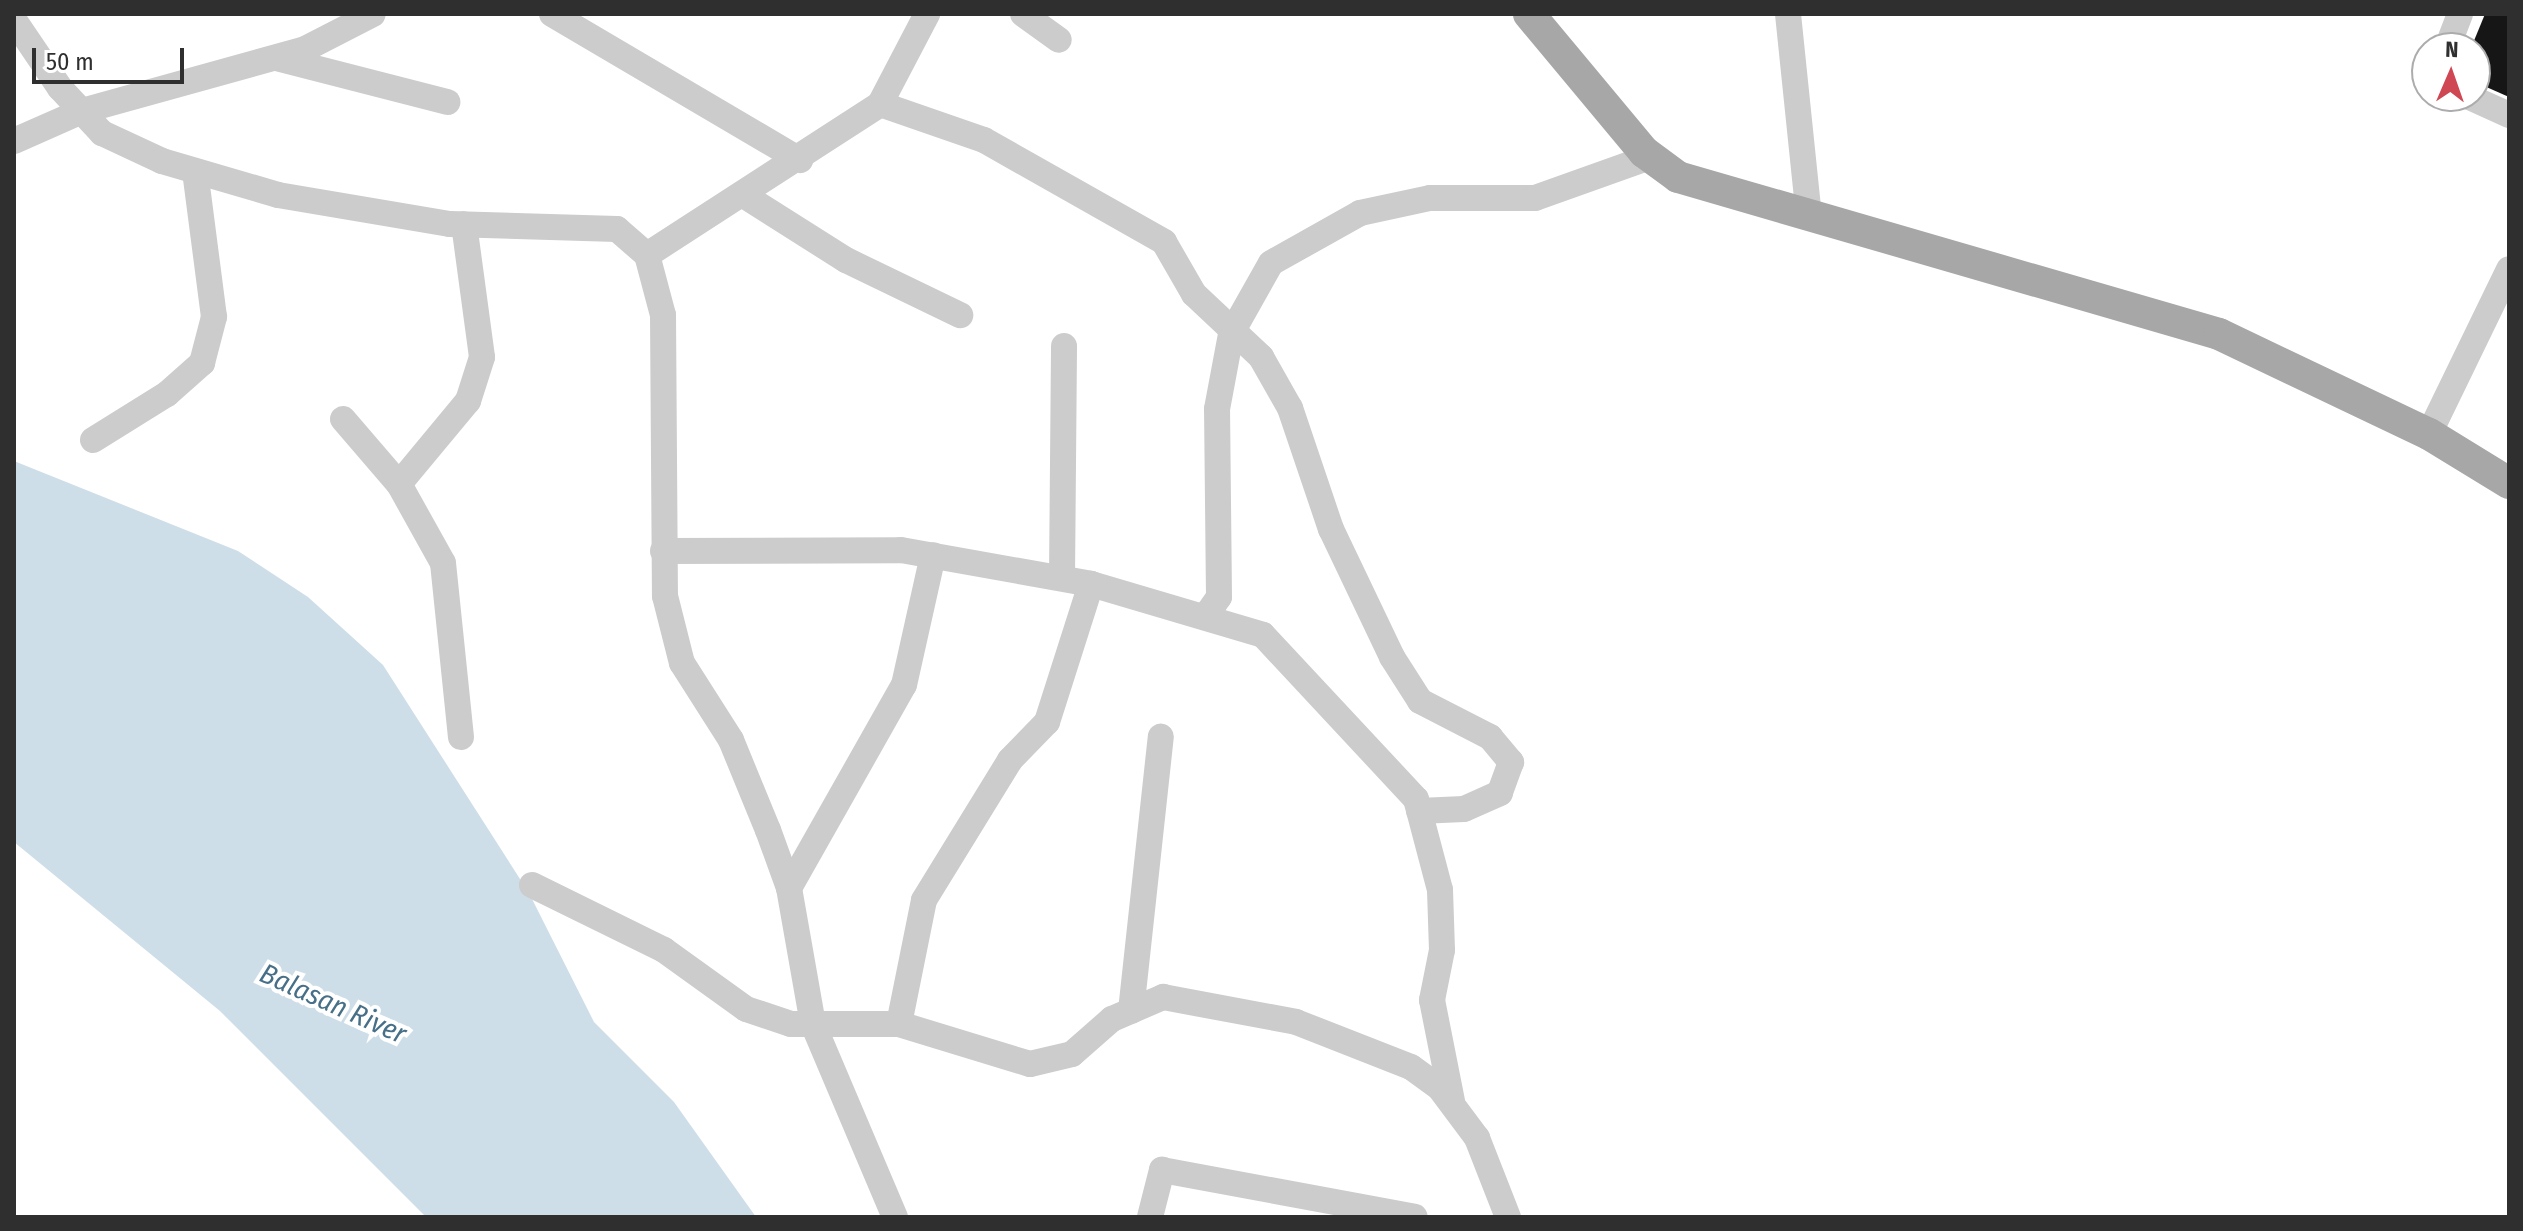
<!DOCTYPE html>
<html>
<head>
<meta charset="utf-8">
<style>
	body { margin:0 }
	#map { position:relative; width:2523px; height:1231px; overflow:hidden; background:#fff; font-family:"Fira Sans Condensed",sans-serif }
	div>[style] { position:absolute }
	.water>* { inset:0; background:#cedee8 }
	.building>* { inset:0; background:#161616 }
	.minor>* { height:26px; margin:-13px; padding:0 13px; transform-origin:13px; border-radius:13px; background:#ccc }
	.major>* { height:32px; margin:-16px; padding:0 16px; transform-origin:16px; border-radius:16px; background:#a7a7a7 }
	span { translate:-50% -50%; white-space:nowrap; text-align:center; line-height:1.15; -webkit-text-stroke:8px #fff; paint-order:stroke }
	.water-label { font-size:28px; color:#477088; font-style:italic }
	.frame { position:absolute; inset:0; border:16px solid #2f2f2f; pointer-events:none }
	.north { position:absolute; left:2411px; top:32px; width:80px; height:80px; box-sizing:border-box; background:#fff; border:2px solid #acacac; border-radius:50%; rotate:2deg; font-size:22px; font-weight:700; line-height:32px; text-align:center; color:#2f2f2f }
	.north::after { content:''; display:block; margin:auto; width:28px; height:36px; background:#d04754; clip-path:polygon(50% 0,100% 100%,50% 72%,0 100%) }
	.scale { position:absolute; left:32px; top:48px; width:152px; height:36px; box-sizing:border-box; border:4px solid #2f2f2f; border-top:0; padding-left:10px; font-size:24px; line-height:28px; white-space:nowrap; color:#2f2f2f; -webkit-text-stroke:6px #fff; paint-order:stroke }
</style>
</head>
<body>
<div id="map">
	<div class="water">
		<div style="clip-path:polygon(14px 461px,238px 551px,308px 597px,383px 665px,529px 893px,594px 1022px,674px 1102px,756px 1217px,426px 1217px,220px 1011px,14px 842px)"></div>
	</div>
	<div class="building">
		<div style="clip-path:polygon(2485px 14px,2509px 14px,2509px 97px,2475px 82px,2471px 48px)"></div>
	</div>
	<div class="minor">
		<div style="left:552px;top:14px;width:288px;rotate:30.5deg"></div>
		<div style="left:1023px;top:14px;width:44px;rotate:35.8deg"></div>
		<div style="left:1788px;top:14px;width:204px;rotate:84.1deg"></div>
		<div style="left:14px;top:20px;width:82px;rotate:55.9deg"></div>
		<div style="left:60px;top:88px;width:62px;rotate:47deg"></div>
		<div style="left:102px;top:133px;width:66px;rotate:25deg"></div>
		<div style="left:162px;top:161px;width:121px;rotate:16.3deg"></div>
		<div style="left:278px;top:195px;width:174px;rotate:9.6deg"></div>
		<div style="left:450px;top:224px;width:167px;rotate:1.7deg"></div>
		<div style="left:617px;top:229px;width:40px;rotate:41deg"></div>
		<div style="left:647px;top:255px;width:62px;rotate:75.1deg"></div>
		<div style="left:663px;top:315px;width:281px;rotate:89.6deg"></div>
		<div style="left:665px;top:596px;width:69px;rotate:75.8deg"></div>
		<div style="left:682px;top:663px;width:91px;rotate:57.5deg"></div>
		<div style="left:731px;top:740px;width:97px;rotate:67.7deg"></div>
		<div style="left:768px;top:830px;width:62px;rotate:70.1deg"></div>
		<div style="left:789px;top:888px;width:138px;rotate:80deg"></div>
		<div style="left:813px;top:1024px;width:210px;rotate:67deg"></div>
		<div style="left:2447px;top:48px;width:36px;rotate:-69deg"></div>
		<div style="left:276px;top:58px;width:177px;rotate:14.4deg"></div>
		<div style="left:2467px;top:96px;width:46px;rotate:24.3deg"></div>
		<div style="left:880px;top:104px;width:110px;rotate:19.1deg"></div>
		<div style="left:984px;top:140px;width:207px;rotate:29.5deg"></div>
		<div style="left:1164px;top:242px;width:60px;rotate:60deg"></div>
		<div style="left:1194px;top:294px;width:92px;rotate:43.2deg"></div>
		<div style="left:1261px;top:357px;width:59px;rotate:60.4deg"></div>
		<div style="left:1290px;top:408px;width:128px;rotate:71.3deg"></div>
		<div style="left:1331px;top:529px;width:142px;rotate:64.5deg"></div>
		<div style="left:1392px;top:657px;width:52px;rotate:57.5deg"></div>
		<div style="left:1420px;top:701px;width:79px;rotate:27.2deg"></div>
		<div style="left:1490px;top:737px;width:33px;rotate:50deg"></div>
		<div style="left:1511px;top:762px;width:33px;rotate:110deg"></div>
		<div style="left:1500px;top:793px;width:39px;rotate:156deg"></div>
		<div style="left:1464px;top:809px;width:45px;rotate:177.5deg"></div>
		<div style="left:14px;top:141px;width:74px;rotate:-23.8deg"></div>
		<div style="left:82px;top:111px;width:231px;rotate:-15.5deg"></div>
		<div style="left:305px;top:49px;width:76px;rotate:-27.2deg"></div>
		<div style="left:745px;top:196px;width:120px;rotate:32.4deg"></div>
		<div style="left:846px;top:260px;width:127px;rotate:25.8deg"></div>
		<div style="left:647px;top:255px;width:278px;rotate:-32.9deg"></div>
		<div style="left:880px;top:104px;width:102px;rotate:-62.4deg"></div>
		<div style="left:343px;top:419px;width:86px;rotate:49.3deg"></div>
		<div style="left:399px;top:484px;width:90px;rotate:60.9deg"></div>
		<div style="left:443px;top:563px;width:175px;rotate:84.1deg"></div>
		<div style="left:2429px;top:434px;width:183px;rotate:-64.1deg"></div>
		<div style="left:93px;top:440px;width:87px;rotate:-31.9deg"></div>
		<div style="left:167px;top:394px;width:47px;rotate:-41.5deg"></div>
		<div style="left:202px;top:363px;width:48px;rotate:-75.4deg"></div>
		<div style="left:214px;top:317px;width:147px;rotate:-97.4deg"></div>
		<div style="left:399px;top:484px;width:108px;rotate:-50.3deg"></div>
		<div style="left:468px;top:401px;width:46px;rotate:-72.3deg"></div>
		<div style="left:482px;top:357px;width:134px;rotate:-97.7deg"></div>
		<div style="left:663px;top:551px;width:238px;rotate:-0.2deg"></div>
		<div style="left:901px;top:550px;width:193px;rotate:10.1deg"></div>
		<div style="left:1091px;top:584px;width:179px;rotate:16.5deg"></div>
		<div style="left:1263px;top:635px;width:224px;rotate:47deg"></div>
		<div style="left:1416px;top:799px;width:94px;rotate:75.2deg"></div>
		<div style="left:1440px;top:890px;width:60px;rotate:88.1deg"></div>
		<div style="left:1442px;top:950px;width:51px;rotate:101.3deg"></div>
		<div style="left:1432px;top:1000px;width:103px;rotate:78.8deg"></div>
		<div style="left:1062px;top:578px;width:232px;rotate:-89.5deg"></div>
		<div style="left:1205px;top:617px;width:24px;rotate:-55deg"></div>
		<div style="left:1219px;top:597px;width:188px;rotate:-90.6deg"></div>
		<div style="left:1217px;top:409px;width:76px;rotate:-79.4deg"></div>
		<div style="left:1231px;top:334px;width:81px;rotate:-60.6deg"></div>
		<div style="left:1271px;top:263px;width:102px;rotate:-29.3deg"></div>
		<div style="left:1360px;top:213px;width:72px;rotate:-12.1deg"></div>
		<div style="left:1430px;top:198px;width:105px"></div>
		<div style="left:1535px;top:198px;width:122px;rotate:-19.6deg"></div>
		<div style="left:532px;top:885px;width:147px;rotate:26.2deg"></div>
		<div style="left:664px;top:950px;width:101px;rotate:35.7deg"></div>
		<div style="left:746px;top:1009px;width:47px;rotate:18.4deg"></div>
		<div style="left:791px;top:1024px;width:108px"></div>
		<div style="left:899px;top:1024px;width:137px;rotate:17deg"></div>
		<div style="left:1030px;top:1064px;width:43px;rotate:-13.4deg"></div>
		<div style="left:1072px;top:1054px;width:53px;rotate:-41.2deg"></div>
		<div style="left:1112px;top:1019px;width:56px;rotate:-23.3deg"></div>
		<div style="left:1163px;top:997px;width:135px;rotate:10.6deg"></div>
		<div style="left:1296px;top:1022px;width:123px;rotate:21.4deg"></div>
		<div style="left:1411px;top:1067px;width:34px;rotate:36deg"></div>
		<div style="left:1439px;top:1087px;width:64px;rotate:53.3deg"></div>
		<div style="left:1477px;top:1138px;width:85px;rotate:68.6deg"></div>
		<div style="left:789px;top:888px;width:233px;rotate:-60.5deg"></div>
		<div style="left:904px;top:685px;width:133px;rotate:-77.4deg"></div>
		<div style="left:1131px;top:1011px;width:276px;rotate:-83.8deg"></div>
		<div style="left:899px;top:1024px;width:126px;rotate:-78.6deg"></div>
		<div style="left:924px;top:900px;width:164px;rotate:-58.4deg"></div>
		<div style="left:1010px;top:760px;width:53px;rotate:-45.8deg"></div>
		<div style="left:1047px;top:722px;width:145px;rotate:-72.3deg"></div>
		<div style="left:1150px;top:1217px;width:49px;rotate:-75.7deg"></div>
		<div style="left:1162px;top:1170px;width:257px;rotate:10.5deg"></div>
	</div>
	<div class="major">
		<div style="left:1529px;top:14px;width:180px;rotate:50.2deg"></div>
		<div style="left:1644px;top:152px;width:42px;rotate:36.3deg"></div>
		<div style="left:1678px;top:177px;width:563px;rotate:16.18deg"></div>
		<div style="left:2219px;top:334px;width:233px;rotate:25.5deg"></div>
		<div style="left:2429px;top:434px;width:94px;rotate:31.5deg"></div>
	</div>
	<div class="water-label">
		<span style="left:333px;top:1004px;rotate:24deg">Balasan River</span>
	</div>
	<div class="frame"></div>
	<div class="north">N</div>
	<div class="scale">50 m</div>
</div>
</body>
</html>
